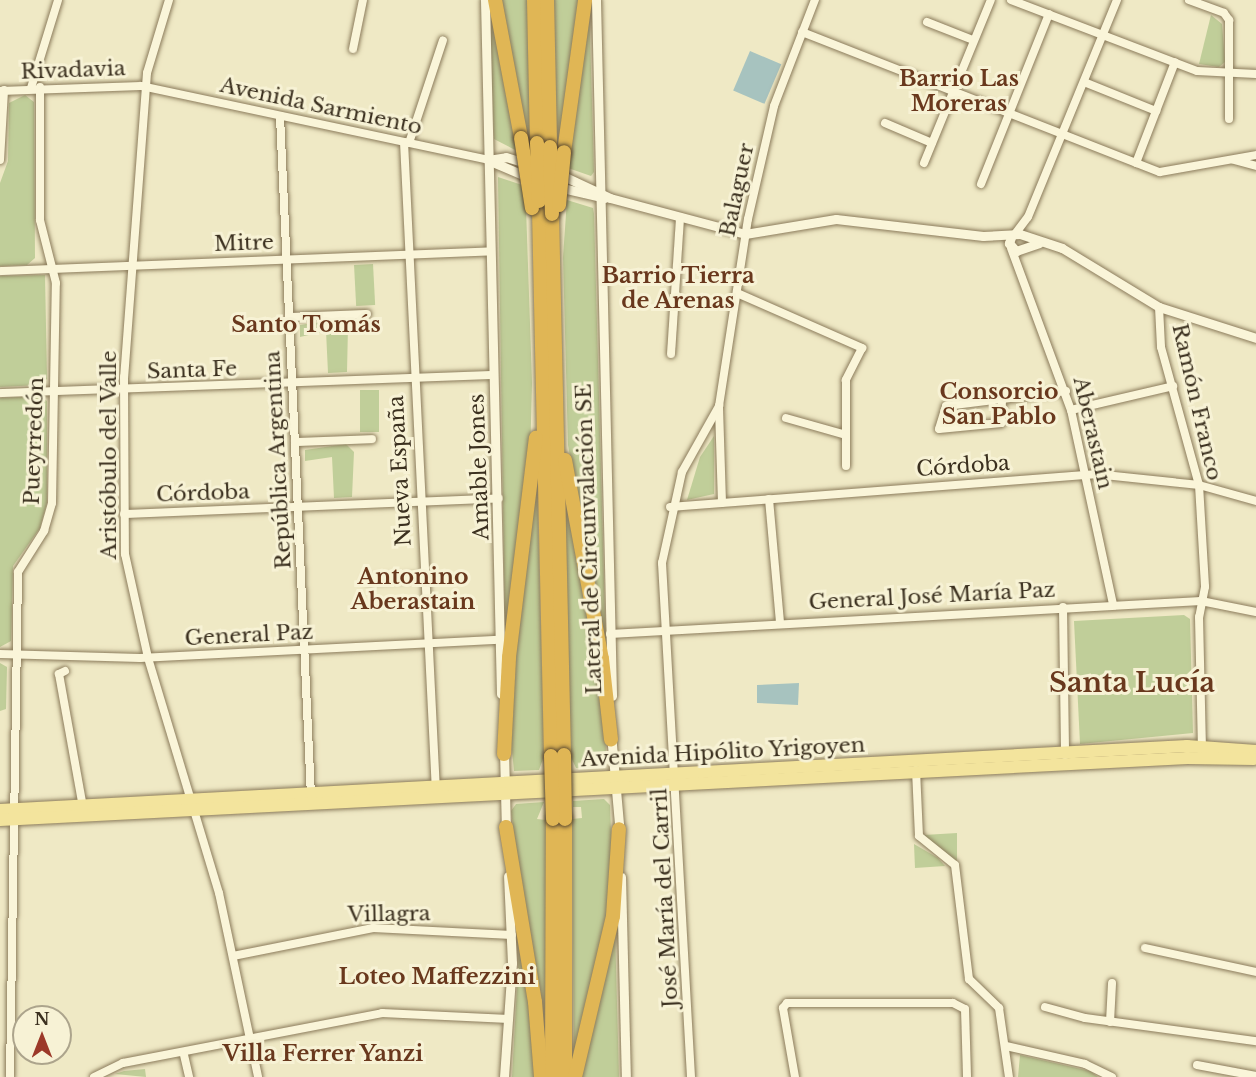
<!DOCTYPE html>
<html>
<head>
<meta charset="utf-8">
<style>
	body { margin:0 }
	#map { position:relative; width:1256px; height:1077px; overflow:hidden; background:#efe9c5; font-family:"Libre Baskerville",serif }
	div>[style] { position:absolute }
	.green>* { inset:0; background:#c0ce99; transform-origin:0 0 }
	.water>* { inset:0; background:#a7c3bf; transform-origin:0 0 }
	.roads { filter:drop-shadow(0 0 2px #8b7b5b) drop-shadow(0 0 2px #8b7b5b) }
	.minor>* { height:8px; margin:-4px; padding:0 4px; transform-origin:4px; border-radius:4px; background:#faf5d9 }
	.tertiary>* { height:9px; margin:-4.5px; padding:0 4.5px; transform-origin:4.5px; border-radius:4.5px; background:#faf5d9 }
	.primary>* { height:12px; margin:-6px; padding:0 6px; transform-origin:6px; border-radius:6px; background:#f3e49d }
	.motorway>* { height:14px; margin:-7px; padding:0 7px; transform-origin:7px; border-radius:7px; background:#e0b655 }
	.bridges { filter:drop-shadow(0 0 2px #59482f) drop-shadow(0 0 2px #59482f) }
	.motorway-bridge>* { height:14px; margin:-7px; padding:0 7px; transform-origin:7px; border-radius:7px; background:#e0b655 }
	span { translate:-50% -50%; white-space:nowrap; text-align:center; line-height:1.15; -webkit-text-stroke:6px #f7f2d5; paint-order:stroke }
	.street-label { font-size:21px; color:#3b301f }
	.neighbourhood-label { font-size:22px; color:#69381d; font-weight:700 }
	.district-label { font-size:27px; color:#69381d; font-weight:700 }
	.north { position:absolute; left:12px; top:1005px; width:60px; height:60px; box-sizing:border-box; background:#f7f2d5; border:2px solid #aca48c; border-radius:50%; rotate:0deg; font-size:16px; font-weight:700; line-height:24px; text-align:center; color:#3b301f }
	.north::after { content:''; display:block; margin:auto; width:21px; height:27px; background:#9c3929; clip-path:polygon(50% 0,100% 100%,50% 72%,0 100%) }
</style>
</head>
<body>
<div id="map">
	<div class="green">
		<div style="clip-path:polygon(489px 0,517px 151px,494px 139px)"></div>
		<div style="clip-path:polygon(498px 0,528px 0,532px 182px)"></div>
		<div style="clip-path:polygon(554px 0,583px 0,561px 146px,557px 144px)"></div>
		<div style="clip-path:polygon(589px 0,594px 172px,591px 176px,568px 168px)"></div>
		<div style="clip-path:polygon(1211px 15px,1222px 24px,1225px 62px,1219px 67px,1199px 64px)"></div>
		<div style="clip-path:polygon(25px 95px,34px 102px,35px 258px,27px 265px,0 266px,0 183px,8px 161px,9px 103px)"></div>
		<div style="clip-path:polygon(498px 177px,522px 185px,526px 207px,532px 383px,530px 458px,505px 634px)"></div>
		<div style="clip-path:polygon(567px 200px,593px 208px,594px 214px,606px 655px,568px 445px,563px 257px)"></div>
		<div style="left:373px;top:264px;width:41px;height:19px;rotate:87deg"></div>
		<div style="clip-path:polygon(45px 275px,47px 379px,39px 385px,0 387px,0 276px)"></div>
		<div style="clip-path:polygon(340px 319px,348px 327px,347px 372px,328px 373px,326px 331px,300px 337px,300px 325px)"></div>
		<div style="left:360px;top:390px;width:19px;height:42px"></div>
		<div style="clip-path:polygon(41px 396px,47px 401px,47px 503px,40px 528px,13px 566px,11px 641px,0 647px,0 398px)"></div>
		<div style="clip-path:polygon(714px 436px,714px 494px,687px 500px,700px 457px)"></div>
		<div style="clip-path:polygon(346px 444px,354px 452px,352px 497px,334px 498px,332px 457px,305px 461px,305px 450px)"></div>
		<div style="clip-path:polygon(537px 479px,544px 756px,539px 770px,514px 771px,508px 708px)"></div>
		<div style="clip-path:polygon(564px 479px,605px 709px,606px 758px,600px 767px,576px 768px,570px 755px)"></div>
		<div style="clip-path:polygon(1184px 615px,1190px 619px,1193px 733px,1080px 744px,1074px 621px)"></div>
		<div style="clip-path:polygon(0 663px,7px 667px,6px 709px,0 711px)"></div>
		<div style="clip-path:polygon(604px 799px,610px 805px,613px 887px,574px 1061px,572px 819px,582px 818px,581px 807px,573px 807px,573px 801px)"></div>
		<div style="clip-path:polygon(544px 802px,537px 819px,546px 820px,546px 1067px,511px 811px,516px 804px)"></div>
		<div style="clip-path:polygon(957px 833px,957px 860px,953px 861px,924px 835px)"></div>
		<div style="clip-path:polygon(914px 844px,938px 858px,945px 866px,915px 868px)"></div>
		<div style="clip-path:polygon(615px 930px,619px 1077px,580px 1077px)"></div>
		<div style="clip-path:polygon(519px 950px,530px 1005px,536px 1077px,512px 1077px)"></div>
		<div style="clip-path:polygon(1020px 1055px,1090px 1071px,1098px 1077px,1018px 1077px)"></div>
		<div style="clip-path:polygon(145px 1069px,146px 1077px,115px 1074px,124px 1071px)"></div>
	</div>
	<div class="water">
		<div style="left:750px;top:51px;width:34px;height:43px;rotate:23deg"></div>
		<div style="clip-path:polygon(799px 683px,798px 705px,757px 703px,757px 685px)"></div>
	</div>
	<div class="roads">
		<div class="minor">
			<div style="left:169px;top:0;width:76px;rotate:106.8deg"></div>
			<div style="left:147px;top:73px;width:305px;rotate:94.3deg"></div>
			<div style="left:124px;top:377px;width:177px;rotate:89.7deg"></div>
			<div style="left:125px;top:554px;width:107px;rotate:77.5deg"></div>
			<div style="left:148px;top:658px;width:245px;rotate:73.2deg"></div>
			<div style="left:219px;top:893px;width:188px;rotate:78deg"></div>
			<div style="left:1011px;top:0;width:199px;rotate:20.9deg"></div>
			<div style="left:1197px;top:71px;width:59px;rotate:2.9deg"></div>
			<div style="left:1189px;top:0;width:37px;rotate:20deg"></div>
			<div style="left:1224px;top:13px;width:9px;rotate:54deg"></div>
			<div style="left:1229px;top:20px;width:99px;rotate:90deg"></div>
			<div style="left:927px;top:22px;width:49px;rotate:21.4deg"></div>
			<div style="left:802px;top:32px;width:384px;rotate:21.4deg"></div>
			<div style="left:1160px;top:172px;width:97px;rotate:-10deg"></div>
			<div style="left:353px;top:49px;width:50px;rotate:-78.5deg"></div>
			<div style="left:1084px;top:82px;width:78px;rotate:21.9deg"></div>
			<div style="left:31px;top:88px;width:92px;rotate:-72.9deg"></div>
			<div style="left:0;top:91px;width:141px;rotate:-2deg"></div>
			<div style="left:141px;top:86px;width:355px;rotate:12deg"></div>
			<div style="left:280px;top:116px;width:682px;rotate:87.39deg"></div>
			<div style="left:885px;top:123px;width:51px;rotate:23.1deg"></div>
			<div style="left:404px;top:142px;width:650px;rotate:87.18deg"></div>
			<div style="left:409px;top:143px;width:108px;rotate:-71.7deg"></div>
			<div style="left:0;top:160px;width:70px;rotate:-86.7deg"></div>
			<div style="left:1234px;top:160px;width:23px;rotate:15deg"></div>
			<div style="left:924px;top:163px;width:176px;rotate:-67.7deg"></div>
			<div style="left:1136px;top:163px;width:108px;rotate:-68.9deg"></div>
			<div style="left:981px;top:184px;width:183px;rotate:-68.2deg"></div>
			<div style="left:1015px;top:234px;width:21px;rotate:-53deg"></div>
			<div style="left:1028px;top:217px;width:235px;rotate:-67.7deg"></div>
			<div style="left:1011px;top:248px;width:173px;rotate:69.7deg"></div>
			<div style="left:1071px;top:410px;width:199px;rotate:77.8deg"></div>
			<div style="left:0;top:271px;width:490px;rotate:-2.3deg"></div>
			<div style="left:737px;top:293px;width:137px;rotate:23.7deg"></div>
			<div style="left:862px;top:348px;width:36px;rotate:117deg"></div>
			<div style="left:846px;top:380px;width:86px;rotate:90deg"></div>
			<div style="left:1159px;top:307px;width:40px;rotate:87.1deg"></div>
			<div style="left:1161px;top:347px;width:143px;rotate:74.6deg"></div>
			<div style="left:1199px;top:485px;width:102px;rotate:86.6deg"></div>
			<div style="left:1205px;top:587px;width:31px;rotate:101deg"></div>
			<div style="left:1199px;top:617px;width:134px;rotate:88.7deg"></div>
			<div style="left:289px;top:317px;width:78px;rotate:-2.2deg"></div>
			<div style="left:671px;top:354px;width:137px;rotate:-86.2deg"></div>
			<div style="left:0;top:393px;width:494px;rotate:-2.1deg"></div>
			<div style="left:1002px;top:400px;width:23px;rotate:92deg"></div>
			<div style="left:1001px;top:423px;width:62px;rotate:174.5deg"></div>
			<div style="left:939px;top:429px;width:24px;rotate:-73deg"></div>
			<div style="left:946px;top:406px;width:121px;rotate:-7.1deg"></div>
			<div style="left:1071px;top:410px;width:105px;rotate:-13.2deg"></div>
			<div style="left:786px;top:418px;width:62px;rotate:15.8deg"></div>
			<div style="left:295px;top:442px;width:77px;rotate:-2.2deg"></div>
			<div style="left:769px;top:499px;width:124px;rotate:84.9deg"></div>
			<div style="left:722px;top:503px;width:97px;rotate:-91.8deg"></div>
			<div style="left:719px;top:406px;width:189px;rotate:-81.2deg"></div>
			<div style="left:748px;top:219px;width:116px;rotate:-77deg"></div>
			<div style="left:774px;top:106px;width:114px;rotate:-68.9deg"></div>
			<div style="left:670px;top:507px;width:426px;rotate:-4.4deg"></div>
			<div style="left:1095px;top:474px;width:105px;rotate:6deg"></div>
			<div style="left:1199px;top:485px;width:59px;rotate:15.7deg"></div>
			<div style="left:124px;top:514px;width:375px;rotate:-2.4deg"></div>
			<div style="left:368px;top:580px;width:55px;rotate:-3.1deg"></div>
			<div style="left:1063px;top:607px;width:148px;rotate:89.2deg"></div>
			<div style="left:610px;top:634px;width:592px;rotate:-3.2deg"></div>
			<div style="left:1201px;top:601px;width:56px;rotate:11.3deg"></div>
			<div style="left:0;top:654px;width:140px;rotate:1.6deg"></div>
			<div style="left:140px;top:658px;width:359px;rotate:-2.9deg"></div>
			<div style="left:65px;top:671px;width:7px;rotate:153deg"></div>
			<div style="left:59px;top:674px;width:135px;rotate:79.8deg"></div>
			<div style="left:916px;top:770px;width:66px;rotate:87.4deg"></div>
			<div style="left:919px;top:836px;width:46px;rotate:38.9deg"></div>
			<div style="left:955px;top:865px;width:115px;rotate:83deg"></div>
			<div style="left:969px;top:979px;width:42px;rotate:44deg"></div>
			<div style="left:999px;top:1008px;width:70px;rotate:81.8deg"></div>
			<div style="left:1145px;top:948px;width:114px;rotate:12.2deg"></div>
			<div style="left:233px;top:956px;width:143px;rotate:-11.3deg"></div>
			<div style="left:373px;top:928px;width:139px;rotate:2.9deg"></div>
			<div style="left:1045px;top:1007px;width:41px;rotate:15.4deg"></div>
			<div style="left:1085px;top:1018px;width:173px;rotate:7.7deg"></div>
			<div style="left:1110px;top:1022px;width:39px;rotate:-87deg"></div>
			<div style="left:1006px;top:1046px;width:81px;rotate:12.8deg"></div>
			<div style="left:1085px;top:1064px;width:30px;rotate:26deg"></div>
			<div style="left:184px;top:1055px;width:23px;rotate:77deg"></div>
			<div style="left:1197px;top:1065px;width:60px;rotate:10.6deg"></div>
			<div style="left:10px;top:1077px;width:505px;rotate:-89.09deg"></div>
			<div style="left:18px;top:572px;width:49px;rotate:-57.6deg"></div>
			<div style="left:44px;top:531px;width:29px;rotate:-74deg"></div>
			<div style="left:52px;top:503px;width:220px;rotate:-89deg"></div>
			<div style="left:56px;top:283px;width:65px;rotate:-104.3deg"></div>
			<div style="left:40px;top:220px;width:133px;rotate:-90deg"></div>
			<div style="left:94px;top:1077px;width:32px;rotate:-26deg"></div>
			<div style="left:123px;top:1063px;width:264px;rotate:-10.9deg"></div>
			<div style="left:382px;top:1013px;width:127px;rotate:2.7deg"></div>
			<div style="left:691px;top:1077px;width:515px;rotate:-93.23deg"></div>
			<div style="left:662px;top:563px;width:93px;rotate:-77.6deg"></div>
			<div style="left:682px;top:472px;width:76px;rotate:-60.7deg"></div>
			<div style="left:795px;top:1077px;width:70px;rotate:-99.9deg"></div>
			<div style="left:783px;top:1008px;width:6px;rotate:-51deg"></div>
			<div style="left:787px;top:1003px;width:166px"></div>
			<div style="left:953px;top:1003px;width:13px;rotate:27deg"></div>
			<div style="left:965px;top:1009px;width:68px;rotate:88.3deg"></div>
		</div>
		<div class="tertiary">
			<div style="left:485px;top:0;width:694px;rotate:88.68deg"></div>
			<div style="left:596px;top:0;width:696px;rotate:88.68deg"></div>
			<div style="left:488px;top:160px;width:18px;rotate:-9deg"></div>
			<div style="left:506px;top:157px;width:24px;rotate:17deg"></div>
			<div style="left:488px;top:160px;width:46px;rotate:23.2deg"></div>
			<div style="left:559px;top:174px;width:56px;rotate:25.2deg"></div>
			<div style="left:610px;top:198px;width:140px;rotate:14.9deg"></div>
			<div style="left:745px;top:234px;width:92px;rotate:-9.4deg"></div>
			<div style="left:836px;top:219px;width:148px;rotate:6.6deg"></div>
			<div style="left:983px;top:236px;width:37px;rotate:-3deg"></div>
			<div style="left:1020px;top:234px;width:44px;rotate:18.4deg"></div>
			<div style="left:1062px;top:248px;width:114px;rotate:31.3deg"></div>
			<div style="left:1159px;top:307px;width:102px;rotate:17.7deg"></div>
			<div style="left:558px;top:187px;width:48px;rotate:13.2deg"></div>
			<div style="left:1012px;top:235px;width:9px;rotate:111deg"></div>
			<div style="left:1009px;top:243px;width:11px;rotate:49deg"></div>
			<div style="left:1016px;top:251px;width:24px;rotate:-19deg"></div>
			<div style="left:611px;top:734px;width:100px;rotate:84.9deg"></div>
			<div style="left:504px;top:750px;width:82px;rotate:88.6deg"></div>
			<div style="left:621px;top:877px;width:200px;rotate:88.6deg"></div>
			<div style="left:504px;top:1077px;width:114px;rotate:-86deg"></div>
			<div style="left:512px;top:963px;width:87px;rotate:-92.6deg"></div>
		</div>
		<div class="primary">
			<div style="left:0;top:810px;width:1189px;rotate:-3.09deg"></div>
			<div style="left:1187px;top:746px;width:69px;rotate:4.1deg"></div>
			<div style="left:0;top:820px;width:1189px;rotate:-2.99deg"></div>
			<div style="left:1187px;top:758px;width:67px;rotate:0.9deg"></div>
		</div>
		<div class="motorway">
			<div style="left:495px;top:0;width:140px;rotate:79.3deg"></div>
			<div style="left:534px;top:0;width:143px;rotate:88.8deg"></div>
			<div style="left:547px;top:0;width:147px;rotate:88.8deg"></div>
			<div style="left:564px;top:152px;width:153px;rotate:-82.1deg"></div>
			<div style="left:539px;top:210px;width:546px;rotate:88.74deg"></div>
			<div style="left:552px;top:214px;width:541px;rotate:88.73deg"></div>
			<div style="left:565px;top:460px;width:202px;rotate:79.5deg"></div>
			<div style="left:602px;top:659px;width:81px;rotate:83.6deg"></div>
			<div style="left:504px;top:754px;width:97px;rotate:-87deg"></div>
			<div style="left:509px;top:657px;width:221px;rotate:-83deg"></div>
			<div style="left:506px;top:827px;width:177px;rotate:80.6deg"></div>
			<div style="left:535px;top:1002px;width:75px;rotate:85.4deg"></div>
			<div style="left:552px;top:1077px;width:258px;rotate:-89.8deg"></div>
			<div style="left:565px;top:1077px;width:258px;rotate:-90deg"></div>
			<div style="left:575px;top:1077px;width:165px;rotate:-76.7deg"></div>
			<div style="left:613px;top:916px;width:87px;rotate:-86.1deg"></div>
		</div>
	</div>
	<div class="bridges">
		<div class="motorway-bridge">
			<div style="left:521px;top:138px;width:71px;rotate:81.1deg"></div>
			<div style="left:537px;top:143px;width:58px;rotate:88deg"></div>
			<div style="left:550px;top:147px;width:67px;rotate:88.3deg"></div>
			<div style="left:559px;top:205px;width:53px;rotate:-84.6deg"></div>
			<div style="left:564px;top:755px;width:64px;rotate:89.1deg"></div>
			<div style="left:551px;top:756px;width:63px;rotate:88.2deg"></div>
		</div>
	</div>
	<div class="street-label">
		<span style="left:73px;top:70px;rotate:-2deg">Rivadavia</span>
		<span style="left:321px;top:106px;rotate:12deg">Avenida Sarmiento</span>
		<span style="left:737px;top:190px;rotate:-78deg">Balaguer</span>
		<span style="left:244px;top:243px;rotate:-2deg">Mitre</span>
		<span style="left:192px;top:370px;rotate:-2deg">Santa Fe</span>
		<span style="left:1197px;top:402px;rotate:77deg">Ramón Franco</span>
		<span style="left:1093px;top:433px;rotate:77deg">Aberastain</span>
		<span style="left:34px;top:441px;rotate:-88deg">Pueyrredón</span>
		<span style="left:109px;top:455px;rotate:-90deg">Aristóbulo del Valle</span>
		<span style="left:278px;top:460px;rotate:-93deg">República Argentina</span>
		<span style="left:963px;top:466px;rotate:-4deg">Córdoba</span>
		<span style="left:479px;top:467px;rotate:-92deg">Amable Jones</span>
		<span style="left:400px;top:471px;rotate:-93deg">Nueva España</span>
		<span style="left:203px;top:493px;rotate:-2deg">Córdoba</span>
		<span style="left:589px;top:539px;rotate:-92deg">Lateral de Circunvalación SE</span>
		<span style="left:932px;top:596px;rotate:-3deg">General José María Paz</span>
		<span style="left:249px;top:635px;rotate:-3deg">General Paz</span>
		<span style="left:723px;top:752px;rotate:-3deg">Avenida Hipólito Yrigoyen</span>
		<span style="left:665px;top:898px;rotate:-93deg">José María del Carril</span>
		<span style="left:389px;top:914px;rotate:-1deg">Villagra</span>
	</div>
	<div class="neighbourhood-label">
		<span style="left:959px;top:91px">Barrio Las<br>Moreras</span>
		<span style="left:678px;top:288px">Barrio Tierra<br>de Arenas</span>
		<span style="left:306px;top:325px">Santo Tomás</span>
		<span style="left:999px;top:404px">Consorcio<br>San Pablo</span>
		<span style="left:413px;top:589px">Antonino<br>Aberastain</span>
		<span style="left:437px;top:977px">Loteo Maffezzini</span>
		<span style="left:323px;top:1054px">Villa Ferrer Yanzi</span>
	</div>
	<div class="district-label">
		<span style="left:1132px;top:683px">Santa Lucía</span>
	</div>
	<div class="north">N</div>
</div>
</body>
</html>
